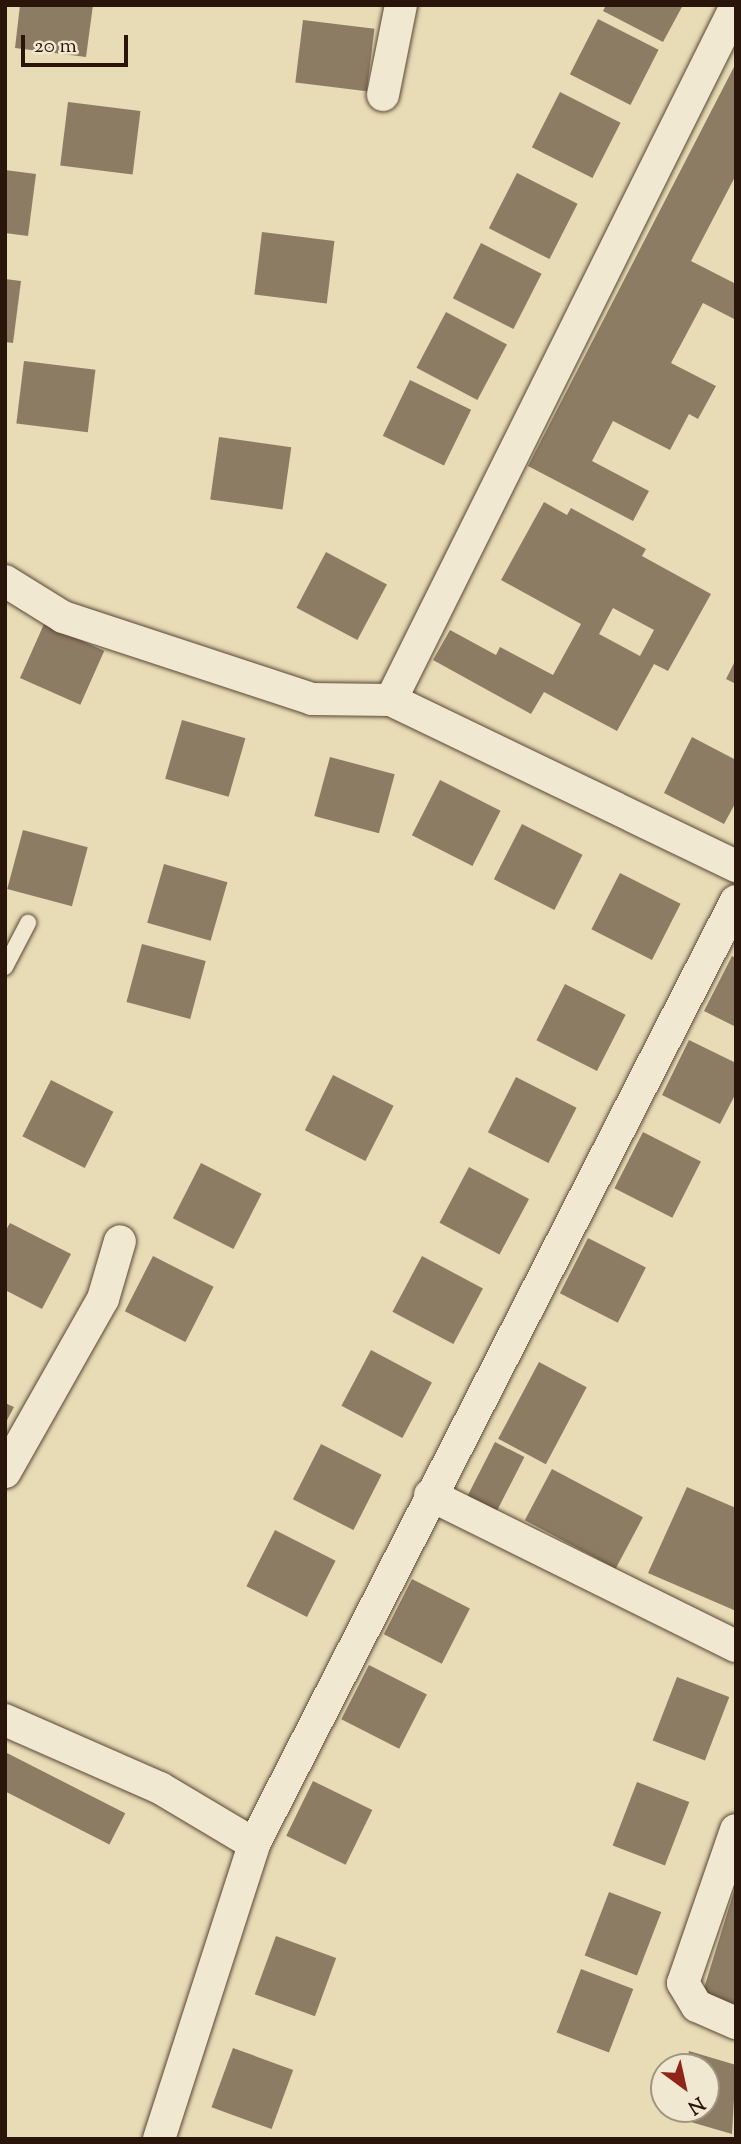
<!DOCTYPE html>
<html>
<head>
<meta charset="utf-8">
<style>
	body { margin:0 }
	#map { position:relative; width:741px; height:2144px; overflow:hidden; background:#e8dcb6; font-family:"Sorts Mill Goudy",serif }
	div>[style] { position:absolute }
	.building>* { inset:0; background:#8d7c64; transform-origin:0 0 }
	.roads { filter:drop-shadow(0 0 2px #5a4736) drop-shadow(0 0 2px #5a4736) }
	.lane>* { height:16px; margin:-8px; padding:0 8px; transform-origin:8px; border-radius:8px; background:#f0e8d0 }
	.street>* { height:32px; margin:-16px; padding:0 16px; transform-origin:16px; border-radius:16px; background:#f0e8d0 }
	span { translate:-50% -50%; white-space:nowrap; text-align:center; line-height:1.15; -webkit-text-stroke:7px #f0e8d0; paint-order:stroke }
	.frame { position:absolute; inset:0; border:7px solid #2a150b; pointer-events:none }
	.north { position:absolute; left:650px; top:2053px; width:70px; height:70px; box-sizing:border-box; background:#f0e8d0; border:2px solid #a19481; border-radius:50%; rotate:147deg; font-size:19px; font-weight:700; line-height:28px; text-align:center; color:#2a150b }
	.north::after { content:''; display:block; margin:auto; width:24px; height:32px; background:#8f2418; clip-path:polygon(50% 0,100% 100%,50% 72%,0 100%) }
	.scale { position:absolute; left:21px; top:35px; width:107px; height:32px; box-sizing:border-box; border:4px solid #2a150b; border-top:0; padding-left:9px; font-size:21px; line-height:24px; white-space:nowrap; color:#2a150b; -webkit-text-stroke:5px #f0e8d0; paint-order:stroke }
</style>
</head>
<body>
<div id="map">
	<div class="building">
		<div style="clip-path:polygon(20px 5px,93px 5px,86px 57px,15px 48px)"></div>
		<div style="clip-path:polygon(606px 5px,683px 5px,663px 42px,603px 11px)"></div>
		<div style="left:598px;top:19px;width:68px;height:62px;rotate:27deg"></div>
		<div style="left:303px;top:20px;width:72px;height:63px;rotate:7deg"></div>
		<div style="clip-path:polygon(736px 63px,736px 175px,691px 261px,736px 284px,736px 320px,703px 303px,671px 363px,716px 386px,698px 419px,689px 414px,670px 450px,613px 421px,592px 461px,649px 491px,633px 521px,528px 466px)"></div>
		<div style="left:560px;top:92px;width:68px;height:62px;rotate:27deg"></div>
		<div style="left:68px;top:102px;width:73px;height:64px;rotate:7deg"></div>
		<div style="clip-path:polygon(5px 170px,36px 174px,28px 236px,5px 233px)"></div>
		<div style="left:517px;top:173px;width:68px;height:62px;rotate:27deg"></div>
		<div style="left:262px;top:232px;width:73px;height:63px;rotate:7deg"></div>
		<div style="left:481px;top:243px;width:68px;height:62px;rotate:27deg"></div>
		<div style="clip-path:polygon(5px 279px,21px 281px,13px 343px,5px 342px)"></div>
		<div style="left:446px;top:312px;width:69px;height:63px;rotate:28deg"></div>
		<div style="left:24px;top:361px;width:72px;height:63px;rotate:7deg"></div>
		<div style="left:410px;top:380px;width:68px;height:62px;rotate:26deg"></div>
		<div style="left:219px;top:437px;width:73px;height:63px;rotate:8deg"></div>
		<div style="clip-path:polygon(evenodd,544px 502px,567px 515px,571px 508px,646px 549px,642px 556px,711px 594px,668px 671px,654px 664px,617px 731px,544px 692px,531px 714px,433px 660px,450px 630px,496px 655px,500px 647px,553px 675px,581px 624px,501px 580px,544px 502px,613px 608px,654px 630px,640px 656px,599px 634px,613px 608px)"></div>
		<div style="left:326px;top:552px;width:69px;height:63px;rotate:28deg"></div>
		<div style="left:44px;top:624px;width:66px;height:59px;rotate:24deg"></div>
		<div style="clip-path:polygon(736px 659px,736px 684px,726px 679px)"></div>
		<div style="left:182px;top:720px;width:66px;height:61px;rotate:16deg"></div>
		<div style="clip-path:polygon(692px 737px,736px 760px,736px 802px,724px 824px,664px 793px)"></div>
		<div style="left:330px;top:757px;width:67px;height:61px;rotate:15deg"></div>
		<div style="left:440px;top:780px;width:68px;height:62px;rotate:27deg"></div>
		<div style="left:522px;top:824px;width:68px;height:62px;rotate:27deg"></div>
		<div style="left:23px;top:830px;width:67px;height:61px;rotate:15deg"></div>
		<div style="left:164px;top:864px;width:66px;height:61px;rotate:16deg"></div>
		<div style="left:620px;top:873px;width:68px;height:63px;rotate:27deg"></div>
		<div style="left:142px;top:944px;width:66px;height:60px;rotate:15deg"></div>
		<div style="clip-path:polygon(732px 956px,736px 958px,736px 1027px,704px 1011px)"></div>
		<div style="left:565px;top:984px;width:68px;height:63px;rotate:27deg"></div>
		<div style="clip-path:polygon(689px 1040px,736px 1063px,736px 1093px,720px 1124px,662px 1095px)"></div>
		<div style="left:333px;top:1075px;width:68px;height:62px;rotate:27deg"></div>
		<div style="left:516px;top:1077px;width:68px;height:62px;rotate:27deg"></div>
		<div style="left:51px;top:1080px;width:70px;height:63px;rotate:27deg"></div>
		<div style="left:643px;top:1132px;width:65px;height:63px;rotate:27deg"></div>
		<div style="left:201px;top:1163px;width:68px;height:62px;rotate:27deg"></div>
		<div style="left:469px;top:1167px;width:68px;height:63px;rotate:28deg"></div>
		<div style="clip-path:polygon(10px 1223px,71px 1254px,42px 1309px,5px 1290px,5px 1232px)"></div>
		<div style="left:588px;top:1238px;width:65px;height:62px;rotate:27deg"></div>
		<div style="left:153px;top:1256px;width:68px;height:62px;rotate:27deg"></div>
		<div style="left:422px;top:1256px;width:69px;height:63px;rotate:28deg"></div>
		<div style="left:371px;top:1350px;width:69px;height:63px;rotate:28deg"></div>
		<div style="left:539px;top:1362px;width:54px;height:87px;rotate:28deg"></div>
		<div style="clip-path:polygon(5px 1403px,14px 1407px,5px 1424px)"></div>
		<div style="left:495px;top:1442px;width:33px;height:61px;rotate:27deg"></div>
		<div style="left:321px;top:1444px;width:68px;height:62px;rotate:27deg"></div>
		<div style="left:552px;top:1469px;width:103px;height:58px;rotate:28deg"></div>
		<div style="clip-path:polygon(687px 1487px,736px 1508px,736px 1611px,648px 1573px)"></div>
		<div style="left:275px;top:1530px;width:68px;height:63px;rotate:27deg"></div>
		<div style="left:412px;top:1579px;width:65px;height:62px;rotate:27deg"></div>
		<div style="left:369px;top:1665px;width:65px;height:61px;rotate:27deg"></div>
		<div style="left:677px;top:1677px;width:56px;height:68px;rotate:21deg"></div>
		<div style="left:5px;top:1752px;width:135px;height:35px;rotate:27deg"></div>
		<div style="left:313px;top:1781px;width:66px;height:61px;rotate:26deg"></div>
		<div style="left:637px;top:1782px;width:56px;height:68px;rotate:21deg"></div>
		<div style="clip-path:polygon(735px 1888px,736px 1888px,736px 2008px,701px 1998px)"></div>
		<div style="left:609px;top:1892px;width:56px;height:68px;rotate:21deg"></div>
		<div style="left:276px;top:1936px;width:64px;height:62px;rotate:20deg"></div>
		<div style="left:581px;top:1969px;width:56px;height:68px;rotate:21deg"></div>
		<div style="left:233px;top:2048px;width:64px;height:63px;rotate:20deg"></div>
		<div style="clip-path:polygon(689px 2051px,736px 2065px,732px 2134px,670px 2116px,672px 2109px,706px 2109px,706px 2067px,685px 2067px)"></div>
	</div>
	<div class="roads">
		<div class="lane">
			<div style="left:5px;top:967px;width:50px;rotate:-62.4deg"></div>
		</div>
		<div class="street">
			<div style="left:383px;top:95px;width:92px;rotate:-78.7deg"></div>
			<div style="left:5px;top:581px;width:68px;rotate:31.8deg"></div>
			<div style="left:63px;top:617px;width:262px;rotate:18.2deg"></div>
			<div style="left:312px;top:699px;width:79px;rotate:0.7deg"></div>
			<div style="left:391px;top:700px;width:383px;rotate:25.7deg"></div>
			<div style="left:391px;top:700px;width:775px;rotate:-63.57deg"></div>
			<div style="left:5px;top:1472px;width:199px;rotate:-60.5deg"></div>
			<div style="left:103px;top:1299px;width:60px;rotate:-73.7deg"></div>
			<div style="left:430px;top:1495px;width:341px;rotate:26.3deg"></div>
			<div style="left:5px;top:1720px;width:169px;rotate:23.7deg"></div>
			<div style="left:160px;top:1788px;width:109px;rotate:30.8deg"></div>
			<div style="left:736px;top:1830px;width:162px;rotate:109.1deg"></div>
			<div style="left:683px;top:1983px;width:27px;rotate:59deg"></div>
			<div style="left:697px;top:2006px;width:43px;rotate:23.6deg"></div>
			<div style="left:159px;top:2139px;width:310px;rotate:-72.1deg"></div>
			<div style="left:254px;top:1844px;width:1059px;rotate:-62.93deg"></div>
		</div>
	</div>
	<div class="frame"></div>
	<div class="north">N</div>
	<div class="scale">20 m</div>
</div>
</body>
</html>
